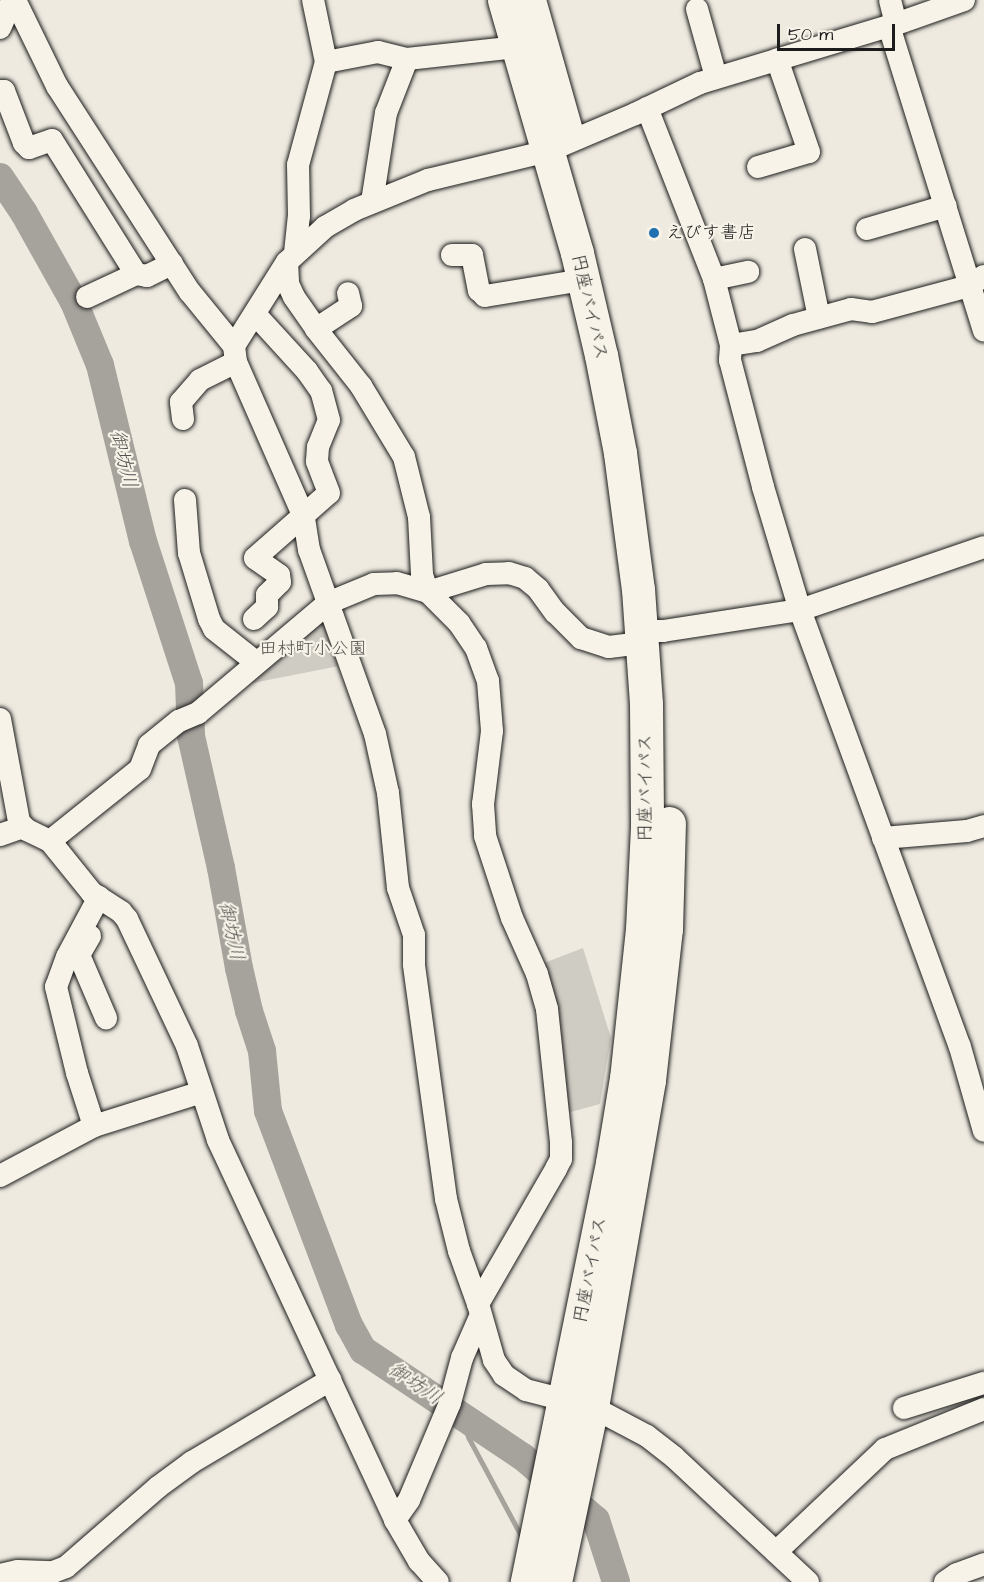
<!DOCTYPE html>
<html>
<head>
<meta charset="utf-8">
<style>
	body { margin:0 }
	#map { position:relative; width:984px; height:1582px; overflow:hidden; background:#eeeae0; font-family:"Architects Daughter","Klee One",sans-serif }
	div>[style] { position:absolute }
	.green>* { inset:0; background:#cfccc3 }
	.stream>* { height:4.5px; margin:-2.25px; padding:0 2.25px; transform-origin:2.25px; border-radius:2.25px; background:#a6a39d }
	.river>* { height:28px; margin:-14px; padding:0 14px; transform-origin:14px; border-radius:14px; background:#a6a39d }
	.roads { filter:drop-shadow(0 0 2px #1c1c1c) drop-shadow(0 0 2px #1c1c1c) }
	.minor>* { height:22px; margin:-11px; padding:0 11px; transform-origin:11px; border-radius:11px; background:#f7f3e8 }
	.highway>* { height:33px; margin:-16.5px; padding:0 16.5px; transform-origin:16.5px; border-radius:16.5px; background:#f7f3e8 }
	.dots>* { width:16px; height:16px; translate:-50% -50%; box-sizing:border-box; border:3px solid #f7f3e8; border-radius:50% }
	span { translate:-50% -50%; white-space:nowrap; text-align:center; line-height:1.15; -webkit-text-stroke:4.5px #f7f3e8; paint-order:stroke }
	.poi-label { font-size:18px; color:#1c1c1c }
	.left { translate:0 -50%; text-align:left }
	.street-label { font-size:18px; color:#1c1c1c }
	.park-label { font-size:18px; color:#52514e }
	.water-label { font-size:20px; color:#535250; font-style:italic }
	.scale { position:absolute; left:777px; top:24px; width:118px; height:27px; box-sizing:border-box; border:3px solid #1c1c1c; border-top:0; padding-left:8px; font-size:18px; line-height:21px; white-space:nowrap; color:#1c1c1c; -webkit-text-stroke:4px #f7f3e8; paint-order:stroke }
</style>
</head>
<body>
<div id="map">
	<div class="green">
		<div style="clip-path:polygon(323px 613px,344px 665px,248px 684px)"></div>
		<div style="clip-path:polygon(583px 948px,611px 1038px,600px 1104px,567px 1113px,544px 963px)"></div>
	</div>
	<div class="stream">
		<div style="left:459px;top:1414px;width:26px;rotate:67deg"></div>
		<div style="left:469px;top:1438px;width:112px;rotate:61.8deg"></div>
	</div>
	<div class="river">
		<div style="left:0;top:177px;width:43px;rotate:56.3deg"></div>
		<div style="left:24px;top:213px;width:102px;rotate:60.7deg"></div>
		<div style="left:74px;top:302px;width:68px;rotate:67.6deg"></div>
		<div style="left:100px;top:365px;width:181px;rotate:76.3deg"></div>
		<div style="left:143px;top:541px;width:149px;rotate:72.1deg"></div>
		<div style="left:189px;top:683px;width:53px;rotate:87.8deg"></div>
		<div style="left:191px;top:736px;width:135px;rotate:77.2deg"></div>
		<div style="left:221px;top:868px;width:102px;rotate:79.8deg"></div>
		<div style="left:239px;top:968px;width:44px;rotate:76.9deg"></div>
		<div style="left:249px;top:1011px;width:42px;rotate:72deg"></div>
		<div style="left:262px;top:1051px;width:60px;rotate:84.3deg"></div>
		<div style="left:268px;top:1111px;width:229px;rotate:69.3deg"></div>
		<div style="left:349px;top:1325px;width:29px;rotate:61deg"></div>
		<div style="left:363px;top:1350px;width:192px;rotate:33.8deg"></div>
		<div style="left:523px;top:1457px;width:96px;rotate:40.8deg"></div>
		<div style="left:596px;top:1520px;width:65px;rotate:72.1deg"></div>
	</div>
	<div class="roads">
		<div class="minor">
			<div style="left:890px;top:0;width:25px;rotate:76deg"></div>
			<div style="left:697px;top:9px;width:71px;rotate:74.4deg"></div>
			<div style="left:889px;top:26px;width:319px;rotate:72.7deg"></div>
			<div style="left:0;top:28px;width:24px;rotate:-66deg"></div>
			<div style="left:10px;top:6px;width:8px;rotate:-50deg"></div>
			<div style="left:15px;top:0;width:96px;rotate:64deg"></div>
			<div style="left:57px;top:86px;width:245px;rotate:57.2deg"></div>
			<div style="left:190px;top:292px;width:70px;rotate:50.8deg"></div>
			<div style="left:326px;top:62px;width:53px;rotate:-10.9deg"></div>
			<div style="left:378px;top:52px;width:30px;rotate:14deg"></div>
			<div style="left:407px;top:59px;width:112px;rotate:-6.2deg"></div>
			<div style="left:0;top:91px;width:4px"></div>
			<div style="left:4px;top:91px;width:56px;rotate:69deg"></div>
			<div style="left:24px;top:143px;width:7px;rotate:45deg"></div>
			<div style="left:29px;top:148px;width:24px;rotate:-19deg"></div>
			<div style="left:52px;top:140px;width:158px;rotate:57.9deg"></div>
			<div style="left:647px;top:108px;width:184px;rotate:68.6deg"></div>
			<div style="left:714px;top:279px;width:68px;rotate:75.6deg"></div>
			<div style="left:731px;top:345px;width:15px;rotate:94deg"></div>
			<div style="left:730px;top:360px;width:131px;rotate:75.4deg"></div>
			<div style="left:763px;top:487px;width:128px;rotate:73.3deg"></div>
			<div style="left:800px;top:610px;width:465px;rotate:69.9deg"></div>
			<div style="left:960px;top:1047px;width:87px;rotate:74.1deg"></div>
			<div style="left:758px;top:167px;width:53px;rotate:-16.4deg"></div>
			<div style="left:809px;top:152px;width:98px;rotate:-109deg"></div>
			<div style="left:372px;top:202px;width:90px;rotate:-81.1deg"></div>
			<div style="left:386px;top:113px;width:58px;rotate:-68.7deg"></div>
			<div style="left:867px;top:229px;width:82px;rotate:-16.2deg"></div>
			<div style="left:805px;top:249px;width:70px;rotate:78.5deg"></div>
			<div style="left:295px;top:253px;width:37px;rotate:-84deg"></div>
			<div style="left:299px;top:216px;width:51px;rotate:-91.1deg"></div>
			<div style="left:298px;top:165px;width:107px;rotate:-74.8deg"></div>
			<div style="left:326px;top:62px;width:63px;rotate:-101.8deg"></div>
			<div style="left:452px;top:255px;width:20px"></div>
			<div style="left:472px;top:255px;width:36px;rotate:79deg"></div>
			<div style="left:479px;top:290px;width:8px;rotate:45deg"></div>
			<div style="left:485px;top:296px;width:99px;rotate:-9.3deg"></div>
			<div style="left:287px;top:262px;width:22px;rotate:87deg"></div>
			<div style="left:288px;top:284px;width:14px;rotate:65deg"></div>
			<div style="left:294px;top:297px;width:39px;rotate:55deg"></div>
			<div style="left:316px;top:329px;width:42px;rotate:-33.3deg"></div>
			<div style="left:351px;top:306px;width:13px;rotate:-103deg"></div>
			<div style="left:714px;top:279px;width:35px;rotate:-12deg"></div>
			<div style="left:87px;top:297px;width:54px;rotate:-25.1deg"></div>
			<div style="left:136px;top:274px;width:11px;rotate:10deg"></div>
			<div style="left:147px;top:276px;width:28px;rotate:-26deg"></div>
			<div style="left:316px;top:329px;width:73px;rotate:51.7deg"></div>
			<div style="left:361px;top:386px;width:83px;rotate:58.8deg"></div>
			<div style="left:404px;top:457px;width:62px;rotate:76deg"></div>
			<div style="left:419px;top:517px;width:58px;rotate:87deg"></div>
			<div style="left:422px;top:575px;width:18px;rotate:71deg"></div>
			<div style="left:428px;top:592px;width:61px;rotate:-17.2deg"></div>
			<div style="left:486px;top:574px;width:23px;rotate:-2deg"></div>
			<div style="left:509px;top:573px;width:17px;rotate:17deg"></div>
			<div style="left:525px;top:578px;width:17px;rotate:40deg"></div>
			<div style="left:538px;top:589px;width:29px;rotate:54deg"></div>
			<div style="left:555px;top:612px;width:37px;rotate:45deg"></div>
			<div style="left:581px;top:638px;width:29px;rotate:18deg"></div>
			<div style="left:609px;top:647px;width:33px;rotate:-7deg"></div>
			<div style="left:731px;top:345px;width:26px;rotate:-9deg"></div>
			<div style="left:757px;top:341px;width:39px;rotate:-24deg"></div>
			<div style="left:793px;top:325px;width:60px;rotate:-15.4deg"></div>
			<div style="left:851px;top:309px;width:21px;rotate:8deg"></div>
			<div style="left:872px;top:312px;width:100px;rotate:-15deg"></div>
			<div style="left:969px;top:286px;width:18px;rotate:-34deg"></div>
			<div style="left:183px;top:419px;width:17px;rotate:-97deg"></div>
			<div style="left:181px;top:402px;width:29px;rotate:-49deg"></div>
			<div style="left:200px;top:380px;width:40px;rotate:-26.6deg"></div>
			<div style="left:185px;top:500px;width:53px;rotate:85.7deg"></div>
			<div style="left:189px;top:553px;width:69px;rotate:73.1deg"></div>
			<div style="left:209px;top:619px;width:11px;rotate:63deg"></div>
			<div style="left:214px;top:629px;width:53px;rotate:38.2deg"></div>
			<div style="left:254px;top:619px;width:18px;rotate:-43deg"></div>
			<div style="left:267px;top:607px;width:12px;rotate:-90deg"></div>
			<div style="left:267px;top:595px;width:18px;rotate:-45deg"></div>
			<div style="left:280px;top:582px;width:7px;rotate:-98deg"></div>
			<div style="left:279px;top:575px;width:29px;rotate:-145deg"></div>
			<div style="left:255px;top:558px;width:98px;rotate:-41.3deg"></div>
			<div style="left:329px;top:493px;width:34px;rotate:-111deg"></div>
			<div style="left:317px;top:461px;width:14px;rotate:-86deg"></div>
			<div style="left:318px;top:447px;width:29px;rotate:-68deg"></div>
			<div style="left:329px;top:420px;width:30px;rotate:-105deg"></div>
			<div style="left:321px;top:391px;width:24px;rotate:-125deg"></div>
			<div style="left:307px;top:371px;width:77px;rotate:-132.4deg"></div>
			<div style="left:641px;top:631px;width:22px"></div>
			<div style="left:663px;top:631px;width:139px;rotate:-8.7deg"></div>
			<div style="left:800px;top:610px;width:194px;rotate:-18.9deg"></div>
			<div style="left:0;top:719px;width:105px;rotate:79.5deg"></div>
			<div style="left:19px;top:822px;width:11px;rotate:45deg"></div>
			<div style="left:27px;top:830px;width:25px;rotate:26deg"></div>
			<div style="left:50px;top:841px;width:67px;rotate:51.1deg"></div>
			<div style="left:92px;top:893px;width:35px;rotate:33deg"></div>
			<div style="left:121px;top:912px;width:9px;rotate:49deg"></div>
			<div style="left:127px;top:919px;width:140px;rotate:64.7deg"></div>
			<div style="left:187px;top:1046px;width:99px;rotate:71.7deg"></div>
			<div style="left:218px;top:1140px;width:419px;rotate:65deg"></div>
			<div style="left:395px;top:1520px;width:48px;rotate:59.7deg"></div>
			<div style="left:419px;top:1561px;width:28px;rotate:48deg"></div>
			<div style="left:0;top:835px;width:24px;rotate:-19deg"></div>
			<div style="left:883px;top:838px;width:84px;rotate:-4.8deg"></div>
			<div style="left:967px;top:831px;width:18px;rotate:-16deg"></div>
			<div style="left:50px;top:841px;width:115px;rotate:-38.7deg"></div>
			<div style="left:140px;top:769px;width:26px;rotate:-69deg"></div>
			<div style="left:149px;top:745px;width:38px;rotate:-39deg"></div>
			<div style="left:179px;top:721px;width:21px;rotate:-23deg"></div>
			<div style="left:198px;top:713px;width:170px;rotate:-40.2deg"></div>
			<div style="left:328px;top:603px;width:50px;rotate:-22.4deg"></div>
			<div style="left:374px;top:584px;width:23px;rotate:-2deg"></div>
			<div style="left:397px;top:583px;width:32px;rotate:16deg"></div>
			<div style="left:428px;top:592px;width:44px;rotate:45deg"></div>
			<div style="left:459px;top:623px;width:30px;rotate:56deg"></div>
			<div style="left:476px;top:648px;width:35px;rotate:70deg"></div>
			<div style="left:488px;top:681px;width:50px;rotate:85.4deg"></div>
			<div style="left:492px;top:731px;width:74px;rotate:97deg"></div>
			<div style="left:483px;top:804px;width:32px;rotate:86deg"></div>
			<div style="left:485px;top:836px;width:86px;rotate:71.8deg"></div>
			<div style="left:512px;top:918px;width:61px;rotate:65.9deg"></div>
			<div style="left:537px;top:974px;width:36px;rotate:74deg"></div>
			<div style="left:547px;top:1009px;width:135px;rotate:84deg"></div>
			<div style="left:561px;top:1143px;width:16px;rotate:90deg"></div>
			<div style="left:561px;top:1159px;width:11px;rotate:117deg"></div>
			<div style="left:556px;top:1169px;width:156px;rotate:120deg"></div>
			<div style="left:90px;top:936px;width:22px;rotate:120deg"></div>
			<div style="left:79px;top:955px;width:69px;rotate:66.8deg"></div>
			<div style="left:94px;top:1126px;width:56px;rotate:-107.8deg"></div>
			<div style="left:77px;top:1073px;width:89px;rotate:-103.7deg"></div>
			<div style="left:56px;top:987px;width:32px;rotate:-70deg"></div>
			<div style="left:67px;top:957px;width:68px;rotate:-61.9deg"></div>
			<div style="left:0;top:1176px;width:106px;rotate:-28deg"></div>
			<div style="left:94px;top:1126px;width:113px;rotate:-17.5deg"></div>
			<div style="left:904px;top:1408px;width:84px;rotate:-17.4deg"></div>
			<div style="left:395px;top:1520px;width:24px;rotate:-55deg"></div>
			<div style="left:409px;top:1500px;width:105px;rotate:-67.1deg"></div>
			<div style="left:450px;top:1403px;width:47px;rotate:-75.1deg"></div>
			<div style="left:462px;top:1358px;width:45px;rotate:-66.3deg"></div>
			<div style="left:776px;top:1552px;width:150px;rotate:-43.4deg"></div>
			<div style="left:885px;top:1449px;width:107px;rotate:-22deg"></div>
			<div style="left:0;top:1575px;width:18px;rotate:-13deg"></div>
			<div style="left:18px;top:1571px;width:35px;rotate:2deg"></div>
			<div style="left:53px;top:1572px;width:14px;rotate:-21deg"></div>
			<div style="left:66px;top:1567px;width:122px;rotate:-41deg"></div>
			<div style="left:158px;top:1487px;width:42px;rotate:-36.3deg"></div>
			<div style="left:192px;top:1462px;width:161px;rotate:-30.7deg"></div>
			<div style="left:808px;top:1582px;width:183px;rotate:-137deg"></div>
			<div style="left:674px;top:1457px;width:34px;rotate:-142deg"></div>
			<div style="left:647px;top:1436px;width:62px;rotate:-152.2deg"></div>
			<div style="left:592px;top:1407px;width:68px;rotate:-165.6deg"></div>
			<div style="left:526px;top:1390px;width:27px;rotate:-146deg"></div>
			<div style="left:504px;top:1375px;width:18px;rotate:-124deg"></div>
			<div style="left:494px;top:1360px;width:58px;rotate:-105.9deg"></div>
			<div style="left:478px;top:1304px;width:56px;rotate:-109.7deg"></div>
			<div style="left:459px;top:1251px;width:54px;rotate:-104deg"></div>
			<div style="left:446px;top:1199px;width:237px;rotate:-97.8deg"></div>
			<div style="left:414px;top:964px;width:29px;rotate:-90deg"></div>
			<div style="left:414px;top:935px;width:50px;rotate:-108.8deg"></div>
			<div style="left:398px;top:888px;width:96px;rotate:-96deg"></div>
			<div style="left:388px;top:793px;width:60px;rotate:-102.4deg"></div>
			<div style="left:375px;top:734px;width:195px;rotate:-109.7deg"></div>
			<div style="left:309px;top:550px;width:33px;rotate:-99deg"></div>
			<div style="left:304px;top:517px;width:169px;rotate:-113.7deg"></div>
			<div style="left:236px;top:362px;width:16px;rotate:-97deg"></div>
			<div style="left:234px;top:346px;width:99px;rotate:-57.8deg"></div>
			<div style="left:287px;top:262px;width:52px;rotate:-42.6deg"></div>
			<div style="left:325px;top:227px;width:34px;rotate:-30deg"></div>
			<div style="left:354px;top:210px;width:80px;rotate:-22.1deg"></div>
			<div style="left:428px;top:180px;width:123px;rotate:-13.6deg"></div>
			<div style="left:548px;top:151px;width:95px;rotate:-23deg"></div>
			<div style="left:635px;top:114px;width:72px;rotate:-25.5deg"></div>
			<div style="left:700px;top:83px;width:205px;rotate:-16.8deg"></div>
			<div style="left:896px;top:24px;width:72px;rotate:-19.4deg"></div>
			<div style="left:945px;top:1582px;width:14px;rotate:-34deg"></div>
			<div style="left:957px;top:1574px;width:29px;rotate:-20deg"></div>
		</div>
		<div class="highway">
			<div style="left:504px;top:0;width:263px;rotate:73.9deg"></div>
			<div style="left:577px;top:253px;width:105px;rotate:76.8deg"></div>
			<div style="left:601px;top:355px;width:100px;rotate:79deg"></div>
			<div style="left:620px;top:453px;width:137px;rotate:82.5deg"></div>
			<div style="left:638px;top:589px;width:115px;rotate:86deg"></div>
			<div style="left:646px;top:704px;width:123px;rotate:89.5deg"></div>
			<div style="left:647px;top:827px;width:102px;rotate:92.8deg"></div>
			<div style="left:642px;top:929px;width:150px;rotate:96.1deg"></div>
			<div style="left:626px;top:1078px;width:86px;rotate:99.4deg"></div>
			<div style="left:612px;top:1163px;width:428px;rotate:101.5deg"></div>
			<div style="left:529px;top:0;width:136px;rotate:74.2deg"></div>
			<div style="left:555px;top:1582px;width:179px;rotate:-78.1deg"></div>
			<div style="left:592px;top:1407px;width:332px;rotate:-80.1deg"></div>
			<div style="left:649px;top:1080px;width:152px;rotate:-83.6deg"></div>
			<div style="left:666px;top:929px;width:106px;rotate:-88.4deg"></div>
		</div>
	</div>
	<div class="dots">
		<div style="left:654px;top:233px;background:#1f6fb2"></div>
	</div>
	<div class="poi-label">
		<span class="left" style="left:666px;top:233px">えびす書店</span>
	</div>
	<div class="street-label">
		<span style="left:589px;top:307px;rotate:77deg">円座バイパス</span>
		<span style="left:646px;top:788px;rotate:-90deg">円座バイパス</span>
		<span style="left:591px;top:1270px;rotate:-79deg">円座バイパス</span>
	</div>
	<div class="park-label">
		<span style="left:313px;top:649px">田村町小公園</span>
	</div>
	<div class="water-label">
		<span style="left:123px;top:459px;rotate:76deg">御坊川</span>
		<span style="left:231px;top:931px;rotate:78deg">御坊川</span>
		<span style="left:415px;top:1384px;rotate:34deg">御坊川</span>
	</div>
	<div class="scale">50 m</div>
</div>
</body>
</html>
